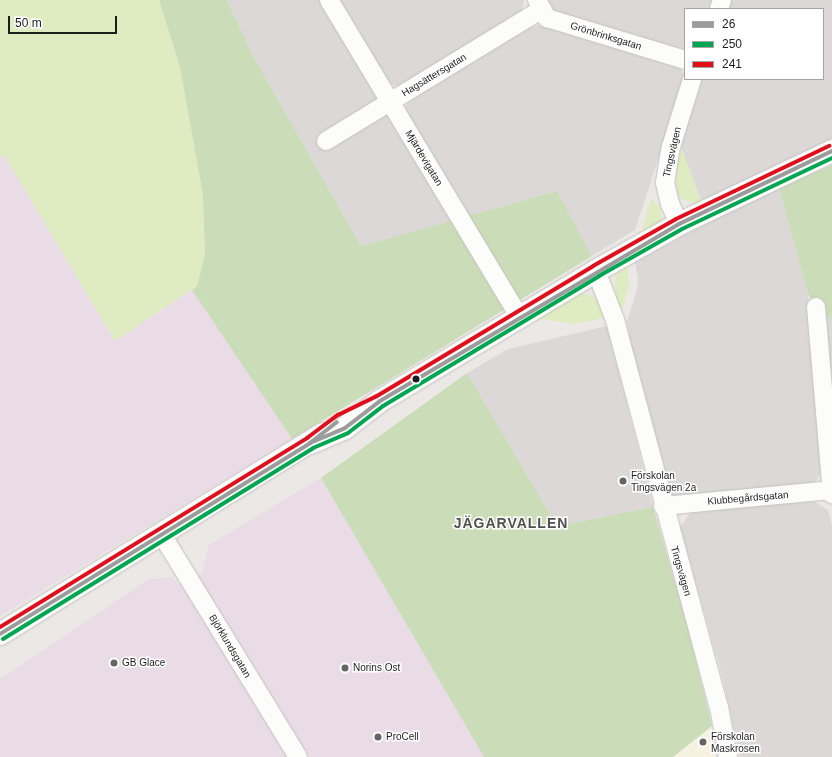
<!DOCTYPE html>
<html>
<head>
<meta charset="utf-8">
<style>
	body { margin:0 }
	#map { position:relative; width:832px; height:757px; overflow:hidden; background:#ece8e5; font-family:Arial,sans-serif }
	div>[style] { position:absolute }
	.residential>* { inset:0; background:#dbd8d7 }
	.industrial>* { inset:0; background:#eadce7 }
	.education>* { inset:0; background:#f6f1e0 }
	.grass>* { inset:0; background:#dfebc1 }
	.forest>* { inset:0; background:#cbdcb8 }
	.roads { filter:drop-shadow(0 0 1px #c4c3c1) drop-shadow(0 0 1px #c4c3c1) }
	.minor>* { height:18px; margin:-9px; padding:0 9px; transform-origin:9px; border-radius:9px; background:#fcfcfb }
	.tertiary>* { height:22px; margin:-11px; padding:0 11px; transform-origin:11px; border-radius:11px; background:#fcfcfb }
	.bus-1>* { height:4px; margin:-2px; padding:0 2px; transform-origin:2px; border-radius:2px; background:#9c9c9c }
	.bus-2>* { height:4px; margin:-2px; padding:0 2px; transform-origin:2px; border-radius:2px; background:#00a651 }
	.bus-3>* { height:4px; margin:-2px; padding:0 2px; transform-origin:2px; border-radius:2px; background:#e10e1c }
	.dots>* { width:11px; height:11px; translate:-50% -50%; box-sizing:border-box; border:2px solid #fff; border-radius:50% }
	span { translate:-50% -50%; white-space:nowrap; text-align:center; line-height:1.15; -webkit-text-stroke:3px #fff; paint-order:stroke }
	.street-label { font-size:10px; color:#1d1d1d }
	.poi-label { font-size:10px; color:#1d1d1d }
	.left { translate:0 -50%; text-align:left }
	.district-label { font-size:14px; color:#505050; font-weight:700; letter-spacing:1px }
	.legend { position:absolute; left:684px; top:8px; width:140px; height:72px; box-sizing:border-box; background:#fff; border:1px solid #a5a5a5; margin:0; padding:5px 7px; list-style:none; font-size:12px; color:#1d1d1d }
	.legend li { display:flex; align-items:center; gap:8px; height:20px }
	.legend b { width:20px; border:1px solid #a5a5a5 }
	.scale { position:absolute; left:8px; top:16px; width:109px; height:18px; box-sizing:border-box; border:2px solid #1d1d1d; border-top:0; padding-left:5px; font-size:12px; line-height:14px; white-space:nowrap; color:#1d1d1d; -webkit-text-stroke:3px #fff; paint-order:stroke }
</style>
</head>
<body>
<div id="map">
	<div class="residential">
		<div style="clip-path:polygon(227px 0,321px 0,452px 221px,361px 246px,253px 56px)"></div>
		<div style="clip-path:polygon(338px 0,524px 0,521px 14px,401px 87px,385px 83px)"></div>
		<div style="clip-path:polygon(546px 0,715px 0,712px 9px,685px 9px,685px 52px,553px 13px)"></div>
		<div style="clip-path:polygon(732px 0,832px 0,832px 140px,702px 203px,681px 147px,702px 79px,823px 79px,823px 9px,728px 9px)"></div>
		<div style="clip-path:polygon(543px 25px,679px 66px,685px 77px,635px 230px,592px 256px,557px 191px,468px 216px,404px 113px,409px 98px,528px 27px)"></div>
		<div style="clip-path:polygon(779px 188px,808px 294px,824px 469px,814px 484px,673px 498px,633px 362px,627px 321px,636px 294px,638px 279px,635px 262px,716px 218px)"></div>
		<div style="clip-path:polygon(823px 317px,832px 317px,832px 407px)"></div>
		<div style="clip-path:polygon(607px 326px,653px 507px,557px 526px,467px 373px,508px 349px)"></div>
		<div style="clip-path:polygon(812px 500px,828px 510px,832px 526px,832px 757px,740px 757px,722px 675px,680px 527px,691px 512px)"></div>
	</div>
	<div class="industrial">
		<div style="clip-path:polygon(4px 154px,115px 341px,192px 290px,292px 439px,0 616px,0 158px)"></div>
		<div style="clip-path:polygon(321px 478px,484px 757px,0 757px,0 679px,149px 579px,172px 577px,179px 585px,202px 573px,209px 545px)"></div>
	</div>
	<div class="education">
		<div style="clip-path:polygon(712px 726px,716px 757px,673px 757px)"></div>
	</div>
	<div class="grass">
		<div style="clip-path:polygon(0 0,159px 0,180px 67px,203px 195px,205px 255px,197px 286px,115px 341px,4px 155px,0 158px)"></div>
		<div style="clip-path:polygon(681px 147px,702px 203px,695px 204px,680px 198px,676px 191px,676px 167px)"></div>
		<div style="clip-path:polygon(651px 199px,660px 207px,662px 220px,640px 237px)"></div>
		<div style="clip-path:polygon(627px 264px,629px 285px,622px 310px,616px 299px,615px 282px,617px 274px)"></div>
		<div style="clip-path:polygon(582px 293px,599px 298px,604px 317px,602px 318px,574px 324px,543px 319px,529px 324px,576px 294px)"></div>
	</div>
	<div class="forest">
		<div style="clip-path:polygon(159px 0,227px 0,253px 56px,361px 246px,557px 191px,592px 256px,292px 439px,192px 290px,197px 286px,205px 255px,203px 195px,180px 67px)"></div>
		<div style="clip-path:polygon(832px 165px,832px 317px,823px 317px,808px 294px,779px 188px)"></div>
		<div style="clip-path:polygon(467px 373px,557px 526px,653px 507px,687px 625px,712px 726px,673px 757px,484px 757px,321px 478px)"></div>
	</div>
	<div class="roads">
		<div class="minor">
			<div style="left:329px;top:0;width:369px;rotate:59deg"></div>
			<div style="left:537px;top:0;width:21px;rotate:61deg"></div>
			<div style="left:547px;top:18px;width:144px;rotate:16.9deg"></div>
			<div style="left:719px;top:9px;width:9px;rotate:-72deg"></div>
			<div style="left:326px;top:141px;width:253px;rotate:-31.4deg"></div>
			<div style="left:679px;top:224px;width:22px;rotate:-114deg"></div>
			<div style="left:670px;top:204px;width:22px;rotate:-103deg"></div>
			<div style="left:665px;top:183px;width:36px;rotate:-81deg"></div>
			<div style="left:671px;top:147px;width:71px;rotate:-72.8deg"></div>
			<div style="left:596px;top:271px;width:53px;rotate:68.8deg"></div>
			<div style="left:615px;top:320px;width:401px;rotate:75deg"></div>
			<div style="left:719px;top:707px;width:51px;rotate:79.8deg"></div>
			<div style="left:816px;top:307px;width:188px;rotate:85.1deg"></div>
			<div style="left:663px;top:506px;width:170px;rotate:-5.4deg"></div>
			<div style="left:162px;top:535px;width:260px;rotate:58.5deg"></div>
		</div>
		<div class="tertiary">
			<div style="left:310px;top:443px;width:38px;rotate:-23deg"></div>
			<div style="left:345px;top:428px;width:44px;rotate:-37.6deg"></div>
			<div style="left:380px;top:401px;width:252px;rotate:-31deg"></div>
			<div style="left:596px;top:271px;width:95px;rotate:-29.5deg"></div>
			<div style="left:679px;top:224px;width:170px;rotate:-25.5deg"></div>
			<div style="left:0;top:634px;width:379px;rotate:-31.8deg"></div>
		</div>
	</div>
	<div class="bus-1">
		<div style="left:310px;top:443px;width:38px;rotate:-23deg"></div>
		<div style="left:345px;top:428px;width:44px;rotate:-37.6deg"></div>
		<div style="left:380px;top:401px;width:347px;rotate:-30.6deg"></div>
		<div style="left:679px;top:224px;width:170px;rotate:-25.5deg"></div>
		<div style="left:0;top:634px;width:364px;rotate:-31.6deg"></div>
		<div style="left:310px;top:443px;width:34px;rotate:-38deg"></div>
	</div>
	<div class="bus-2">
		<div style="left:3px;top:639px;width:364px;rotate:-31.6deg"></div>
		<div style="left:313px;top:448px;width:38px;rotate:-23deg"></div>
		<div style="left:348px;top:433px;width:44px;rotate:-37.6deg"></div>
		<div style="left:383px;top:406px;width:252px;rotate:-31deg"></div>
		<div style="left:599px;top:276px;width:95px;rotate:-29.5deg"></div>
		<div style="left:682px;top:229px;width:166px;rotate:-25.3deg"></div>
	</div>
	<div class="bus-3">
		<div style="left:0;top:627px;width:361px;rotate:-31.6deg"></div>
		<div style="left:307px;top:438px;width:39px;rotate:-37deg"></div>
		<div style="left:338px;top:415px;width:43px;rotate:-26deg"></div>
		<div style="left:377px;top:396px;width:252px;rotate:-31deg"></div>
		<div style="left:593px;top:266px;width:95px;rotate:-29.5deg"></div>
		<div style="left:676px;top:219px;width:170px;rotate:-25.5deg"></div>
	</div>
	<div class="dots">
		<div style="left:416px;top:379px;background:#1d1d1d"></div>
		<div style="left:623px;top:481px;background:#656463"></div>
		<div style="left:114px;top:663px;background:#656463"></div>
		<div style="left:345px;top:668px;background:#656463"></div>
		<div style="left:378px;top:737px;background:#656463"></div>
		<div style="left:703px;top:742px;background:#656463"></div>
	</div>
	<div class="street-label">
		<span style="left:606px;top:36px;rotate:17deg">Grönbrinksgatan</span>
		<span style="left:434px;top:75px;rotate:-31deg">Hagsättersgatan</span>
		<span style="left:672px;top:152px;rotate:-77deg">Tingsvägen</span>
		<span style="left:424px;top:158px;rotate:59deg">Mjärdevigatan</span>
		<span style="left:748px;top:498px;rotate:-5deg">Klubbegårdsgatan</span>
		<span style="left:681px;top:571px;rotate:74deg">Tingsvägen</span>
		<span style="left:230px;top:646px;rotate:59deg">Björklundsgatan</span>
	</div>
	<div class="poi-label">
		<span class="left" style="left:631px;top:481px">Förskolan<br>Tingsvägen 2a</span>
		<span class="left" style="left:122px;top:663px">GB Glace</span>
		<span class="left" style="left:353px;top:668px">Norins Ost</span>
		<span class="left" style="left:711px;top:742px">Förskolan<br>Maskrosen</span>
		<span class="left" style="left:386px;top:737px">ProCell</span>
	</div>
	<div class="district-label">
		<span style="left:511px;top:523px">JÄGARVALLEN</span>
	</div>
	<ul class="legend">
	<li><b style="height:5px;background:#9c9c9c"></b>26</li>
	<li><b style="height:5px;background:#00a651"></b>250</li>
	<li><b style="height:5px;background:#e10e1c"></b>241</li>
	</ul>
	<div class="scale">50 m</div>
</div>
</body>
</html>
